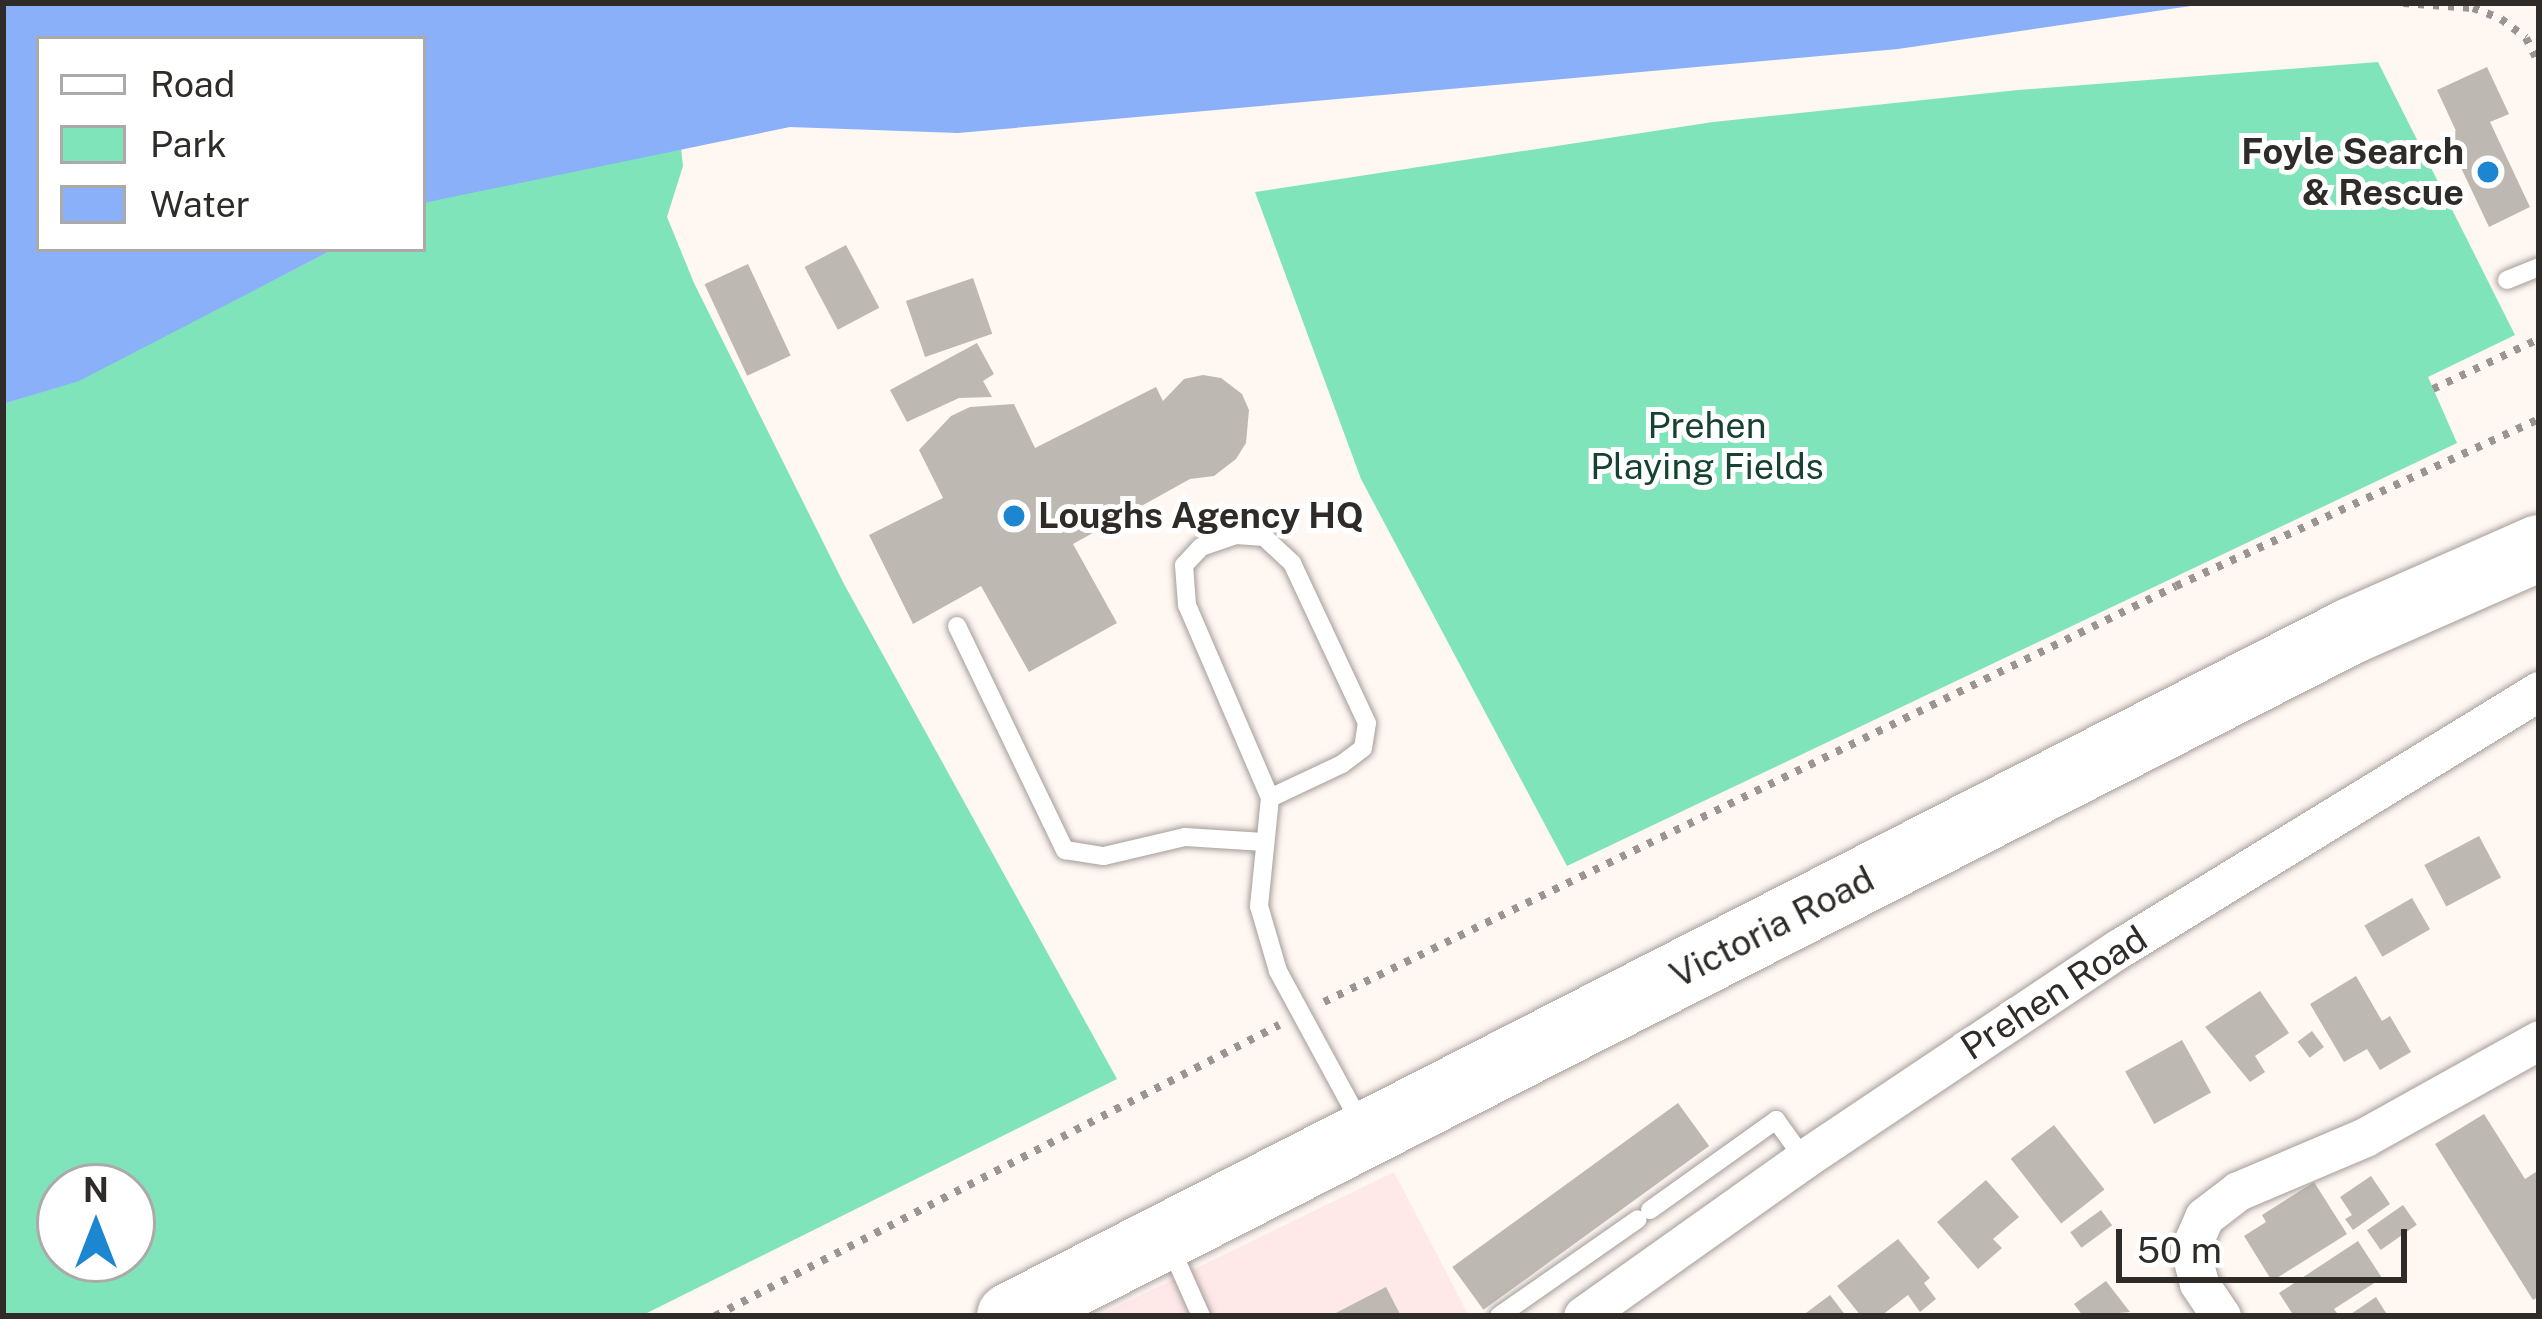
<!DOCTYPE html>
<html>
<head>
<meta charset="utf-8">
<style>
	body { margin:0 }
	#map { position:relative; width:2542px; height:1319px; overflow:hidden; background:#fff7f2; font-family:"Public Sans",sans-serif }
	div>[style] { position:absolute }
	.commercial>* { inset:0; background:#ffe9e8 }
	.green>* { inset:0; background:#80e4ba }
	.water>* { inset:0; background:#89b0f8 }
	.building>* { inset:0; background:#bdb9b2; transform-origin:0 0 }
	.path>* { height:8px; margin-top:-4px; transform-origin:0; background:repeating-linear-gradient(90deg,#9a9591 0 6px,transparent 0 15px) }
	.roads { filter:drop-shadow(0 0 3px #a49d99) drop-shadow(0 0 3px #a49d99) }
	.lane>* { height:18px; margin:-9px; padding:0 9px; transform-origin:9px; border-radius:9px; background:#fff }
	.street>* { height:39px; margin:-19.5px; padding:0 19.5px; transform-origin:19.5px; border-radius:19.5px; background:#fff }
	.highway>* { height:66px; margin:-33px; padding:0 33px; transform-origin:33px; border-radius:33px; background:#fff }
	.dots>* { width:33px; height:33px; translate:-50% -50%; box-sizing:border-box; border:6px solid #fff; border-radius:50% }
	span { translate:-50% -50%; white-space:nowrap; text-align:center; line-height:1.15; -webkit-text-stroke:10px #fff; paint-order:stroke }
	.poi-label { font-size:36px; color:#2e2b29; font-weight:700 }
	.right { translate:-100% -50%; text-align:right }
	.left { translate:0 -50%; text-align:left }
	.park-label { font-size:36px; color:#164231 }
	.street-label { font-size:36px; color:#2e2b29 }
	.frame { position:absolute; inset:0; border:6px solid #2e2b29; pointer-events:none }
	.legend { position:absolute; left:36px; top:36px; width:390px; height:216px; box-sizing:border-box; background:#fff; border:3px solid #abaaa9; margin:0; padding:15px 21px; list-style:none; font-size:36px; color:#2e2b29 }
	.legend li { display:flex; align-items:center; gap:24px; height:60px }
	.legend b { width:60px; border:3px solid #abaaa9 }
	.north { position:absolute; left:36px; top:1163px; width:120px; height:120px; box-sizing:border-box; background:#fff; border:3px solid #abaaa9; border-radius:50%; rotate:0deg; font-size:33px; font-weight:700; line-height:48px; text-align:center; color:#2e2b29 }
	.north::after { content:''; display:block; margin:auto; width:42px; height:54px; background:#1d86d0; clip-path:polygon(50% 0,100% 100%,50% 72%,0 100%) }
	.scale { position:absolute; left:2116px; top:1229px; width:291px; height:54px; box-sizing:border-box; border:6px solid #2e2b29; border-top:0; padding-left:15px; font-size:36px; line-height:42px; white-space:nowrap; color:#2e2b29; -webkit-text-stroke:9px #fff; paint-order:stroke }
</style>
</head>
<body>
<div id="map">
	<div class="commercial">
		<div style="clip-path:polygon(1394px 1172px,1469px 1316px,1098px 1316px)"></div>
	</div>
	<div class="green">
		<div style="clip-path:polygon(2378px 62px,2515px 335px,2428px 377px,2457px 443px,1567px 866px,1361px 479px,1255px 192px,1713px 122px,2018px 90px)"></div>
		<div style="clip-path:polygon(evenodd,681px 148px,683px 166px,667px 217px,694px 283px,844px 584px,1117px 1079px,641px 1316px,3px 1316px,3px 404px,79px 380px,334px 249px,423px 249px,423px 203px,436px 196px,681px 148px,60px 1187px,132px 1187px,132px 1259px,60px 1259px,60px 1187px)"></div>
	</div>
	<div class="water">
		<div style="clip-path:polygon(3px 3px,2211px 3px,1898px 49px,958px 133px,790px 127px,423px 203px,423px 39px,39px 39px,39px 249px,334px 249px,79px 381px,3px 404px)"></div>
	</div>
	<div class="building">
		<div style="clip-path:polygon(2487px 67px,2509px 114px,2490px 122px,2530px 207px,2489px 227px,2446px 136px,2456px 131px,2437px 90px)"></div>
		<div style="left:846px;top:245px;width:71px;height:47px;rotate:62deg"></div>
		<div style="left:748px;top:264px;width:101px;height:48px;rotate:65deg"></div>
		<div style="left:973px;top:278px;width:59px;height:71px;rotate:71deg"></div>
		<div style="clip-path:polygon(977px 343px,994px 374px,983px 381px,992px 397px,959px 398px,907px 422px,890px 390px)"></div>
		<div style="clip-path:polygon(1203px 375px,1221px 378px,1242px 394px,1249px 410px,1246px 443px,1236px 459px,1214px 476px,1190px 479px,1073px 544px,1117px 623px,1029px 672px,981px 586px,913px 624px,869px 535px,943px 498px,919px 450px,951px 416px,970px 407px,1014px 404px,1035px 448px,1156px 387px,1163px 401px,1184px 379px)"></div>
		<div style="left:2479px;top:836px;width:47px;height:62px;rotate:62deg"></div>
		<div style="left:2412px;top:898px;width:36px;height:55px;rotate:60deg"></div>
		<div style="clip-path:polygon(2356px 976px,2382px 1021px,2390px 1016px,2411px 1052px,2380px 1070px,2367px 1049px,2344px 1062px,2310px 1004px)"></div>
		<div style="clip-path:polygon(2260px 991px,2289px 1033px,2255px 1056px,2265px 1072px,2250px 1082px,2205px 1027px)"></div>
		<div style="left:2312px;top:1031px;width:20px;height:18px;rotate:53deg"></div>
		<div style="left:2182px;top:1040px;width:60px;height:65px;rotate:61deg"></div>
		<div style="left:1678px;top:1103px;width:53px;height:279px;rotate:54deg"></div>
		<div style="clip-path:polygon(2484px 1114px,2525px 1179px,2539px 1170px,2539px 1296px,2533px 1300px,2435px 1144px)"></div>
		<div style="left:2054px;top:1125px;width:82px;height:55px;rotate:52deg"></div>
		<div style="clip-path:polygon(2371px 1176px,2390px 1204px,2353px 1230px,2345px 1219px,2352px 1215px,2340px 1197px)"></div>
		<div style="clip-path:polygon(1986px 1180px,2019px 1217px,1993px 1239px,2002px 1248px,1978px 1269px,1937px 1222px)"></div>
		<div style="clip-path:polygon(2314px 1182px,2347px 1234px,2272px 1281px,2244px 1236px,2266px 1222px,2262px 1215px)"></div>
		<div style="left:2403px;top:1205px;width:24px;height:44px;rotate:55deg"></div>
		<div style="left:2101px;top:1210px;width:19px;height:38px;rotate:54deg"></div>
		<div style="clip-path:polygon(1898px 1239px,1930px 1278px,1924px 1283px,1936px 1299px,1920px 1312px,1908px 1295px,1881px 1316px,1861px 1316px,1837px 1286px)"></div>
		<div style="clip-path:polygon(2358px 1241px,2382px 1278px,2334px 1309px,2339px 1316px,2294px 1316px,2279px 1293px)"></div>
		<div style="clip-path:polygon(2106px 1281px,2130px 1312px,2083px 1316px,2074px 1304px)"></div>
		<div style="clip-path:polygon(1386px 1287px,1401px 1316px,1330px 1316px)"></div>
		<div style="clip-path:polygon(1830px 1295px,1846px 1316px,1802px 1316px)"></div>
		<div style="clip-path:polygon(2376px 1297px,2388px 1316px,2348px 1316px)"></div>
	</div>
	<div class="path">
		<div style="left:2403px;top:3px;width:70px;rotate:4.1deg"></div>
		<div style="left:2473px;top:8px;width:30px;rotate:21deg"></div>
		<div style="left:2501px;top:19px;width:31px;rotate:37deg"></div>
		<div style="left:2526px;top:38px;width:28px;rotate:63deg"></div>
		<div style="left:2433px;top:389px;width:117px;rotate:-25.3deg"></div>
		<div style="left:1324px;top:1002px;width:948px;rotate:-26.02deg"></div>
		<div style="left:2176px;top:586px;width:400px;rotate:-24.7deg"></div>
		<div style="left:715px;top:1316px;width:635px;rotate:-27.29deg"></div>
	</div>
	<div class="roads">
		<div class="lane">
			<div style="left:2507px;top:280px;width:35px;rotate:-22deg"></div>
			<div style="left:957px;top:626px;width:249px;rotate:64.3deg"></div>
			<div style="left:1065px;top:850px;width:39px;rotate:9deg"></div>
			<div style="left:1104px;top:856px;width:83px;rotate:-13.2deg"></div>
			<div style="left:1185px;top:837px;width:79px;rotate:3.6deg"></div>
			<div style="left:1270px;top:798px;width:80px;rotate:-25.3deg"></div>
			<div style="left:1342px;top:764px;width:26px;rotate:-37deg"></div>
			<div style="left:1363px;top:748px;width:25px;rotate:-81deg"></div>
			<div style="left:1367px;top:723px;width:177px;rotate:-115.1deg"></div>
			<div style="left:1292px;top:563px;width:38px;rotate:-137deg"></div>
			<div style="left:1264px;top:537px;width:28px;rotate:-176deg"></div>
			<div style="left:1236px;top:535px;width:37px;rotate:161deg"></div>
			<div style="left:1201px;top:547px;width:25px;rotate:133deg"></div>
			<div style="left:1184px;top:565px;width:40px;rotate:85.7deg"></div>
			<div style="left:1187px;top:605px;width:210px;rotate:66.7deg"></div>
			<div style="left:1270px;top:798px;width:109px;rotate:95.8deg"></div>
			<div style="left:1259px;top:906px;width:68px;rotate:73.7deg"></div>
			<div style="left:1278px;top:971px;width:176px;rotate:61.5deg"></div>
			<div style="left:1650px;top:1210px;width:155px;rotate:-35.5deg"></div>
			<div style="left:1776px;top:1120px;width:48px;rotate:54.3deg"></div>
			<div style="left:1169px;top:1244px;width:79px;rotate:66deg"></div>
			<div style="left:1499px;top:1316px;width:169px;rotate:-34.9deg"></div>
		</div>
		<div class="street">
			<div style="left:1583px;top:1316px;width:271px;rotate:-35.4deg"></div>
			<div style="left:1804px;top:1159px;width:378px;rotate:-33.8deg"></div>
			<div style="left:2118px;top:949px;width:494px;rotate:-31.5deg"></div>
			<div style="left:2221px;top:1316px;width:40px;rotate:-124deg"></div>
			<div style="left:2199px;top:1283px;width:35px;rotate:-105deg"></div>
			<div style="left:2190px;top:1249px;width:35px;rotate:-66deg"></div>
			<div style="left:2204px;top:1217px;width:43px;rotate:-37.4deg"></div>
			<div style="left:2238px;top:1191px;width:138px;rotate:-23deg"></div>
			<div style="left:2365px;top:1137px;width:199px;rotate:-29.1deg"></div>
		</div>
		<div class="highway">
			<div style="left:1010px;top:1316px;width:1506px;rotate:-27.06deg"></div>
			<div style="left:2351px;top:631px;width:206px;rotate:-23.8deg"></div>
		</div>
	</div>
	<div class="dots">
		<div style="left:2488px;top:172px;background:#1d86d0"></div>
		<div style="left:1014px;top:516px;background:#1d86d0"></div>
	</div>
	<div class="poi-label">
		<span class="right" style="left:2464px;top:172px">Foyle Search<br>&amp; Rescue</span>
		<span class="left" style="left:1038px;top:516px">Loughs Agency HQ</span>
	</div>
	<div class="park-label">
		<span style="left:1707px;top:446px">Prehen<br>Playing Fields</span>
	</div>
	<div class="street-label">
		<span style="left:1772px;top:927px;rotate:-27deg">Victoria Road</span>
		<span style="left:2054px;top:993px;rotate:-33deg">Prehen Road</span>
	</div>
	<div class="frame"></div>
	<ul class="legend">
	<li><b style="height:15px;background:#fff"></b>Road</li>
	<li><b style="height:33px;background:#80e4ba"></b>Park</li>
	<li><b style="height:33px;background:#89b0f8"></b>Water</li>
	</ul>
	<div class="north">N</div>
	<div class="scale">50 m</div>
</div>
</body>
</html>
